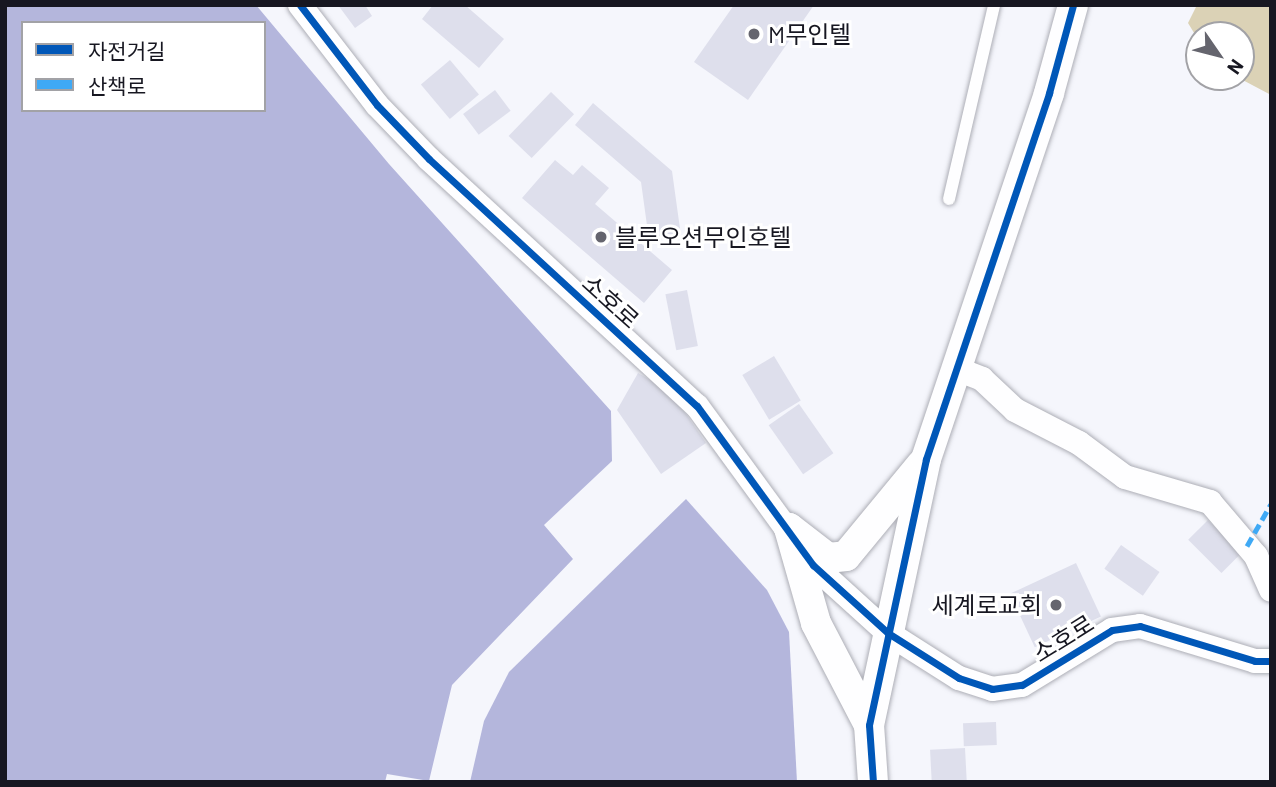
<!DOCTYPE html>
<html>
<head>
<meta charset="utf-8">
<style>
	body { margin:0 }
	#map { position:relative; width:1276px; height:787px; overflow:hidden; background:#f5f6fc; font-family:Barlow,"Noto Sans KR",sans-serif }
	div>[style] { position:absolute }
	.forest>* { inset:0; background:#dbd2b6 }
	.water>* { inset:0; background:#b4b6dc }
	.building>* { inset:0; background:#dedfec; transform-origin:0 0 }
	.roads { filter:drop-shadow(0 0 2px #adaeb6) drop-shadow(0 0 2px #adaeb6) }
	.service>* { height:12px; margin:-6px; padding:0 6px; transform-origin:6px; border-radius:6px; background:#fefeff }
	.minor>* { height:24px; margin:-12px; padding:0 12px; transform-origin:12px; border-radius:12px; background:#fefeff }
	.tertiary>* { height:30px; margin:-15px; padding:0 15px; transform-origin:15px; border-radius:15px; background:#fefeff }
	.quiet>* { height:5px; margin-top:-2.5px; transform-origin:0; background:repeating-linear-gradient(90deg,#3fa9f5 0 10px,transparent 0 15px) }
	.cycleway>* { height:7px; margin:-3.5px; padding:0 3.5px; transform-origin:3.5px; border-radius:3.5px; background:#0057b8 }
	.dots>* { width:19px; height:19px; translate:-50% -50%; box-sizing:border-box; border:4px solid #fff; border-radius:50% }
	span { translate:-50% -50%; white-space:nowrap; text-align:center; line-height:1.15; -webkit-text-stroke:6px #fff; paint-order:stroke }
	.poi-label { font-size:24px; color:#171721 }
	.left { translate:0 -50%; text-align:left }
	.right { translate:-100% -50%; text-align:right }
	.street-label { font-size:24px; color:#171721 }
	.frame { position:absolute; inset:0; border:7px solid #171721; pointer-events:none }
	.legend { position:absolute; left:21px; top:21px; width:245px; height:91px; box-sizing:border-box; background:#fff; border:2px solid #a2a2a6; margin:0; padding:9px 12px; list-style:none; font-size:21px; color:#171721 }
	.legend li { display:flex; align-items:center; gap:14px; height:35px }
	.legend b { width:35px; border:2px solid #a2a2a6 }
	.north { position:absolute; left:1185px; top:21px; width:70px; height:70px; box-sizing:border-box; background:#fff; border:2px solid #a2a2a6; border-radius:50%; rotate:125deg; font-size:19px; font-weight:700; line-height:28px; text-align:center; color:#171721 }
	.north::after { content:''; display:block; margin:auto; width:24px; height:32px; background:#65656e; clip-path:polygon(50% 0,100% 100%,50% 72%,0 100%) }
</style>
</head>
<body>
<div id="map">
	<div class="forest">
		<div style="clip-path:polygon(1197px 5px,1271px 5px,1271px 95px,1237px 77px,1241px 77px,1241px 35px,1199px 35px,1199px 41px,1188px 23px)"></div>
	</div>
	<div class="water">
		<div style="clip-path:polygon(evenodd,5px 5px,256px 5px,389px 164px,611px 411px,612px 461px,544px 525px,573px 559px,452px 685px,429px 781px,387px 774px,385px 782px,5px 782px,5px 5px,23px 23px,264px 23px,264px 110px,23px 110px,23px 23px)"></div>
		<div style="clip-path:polygon(686px 499px,767px 590px,789px 632px,797px 782px,470px 782px,484px 721px,509px 672px)"></div>
	</div>
	<div class="building">
		<div style="clip-path:polygon(338px 5px,365px 5px,372px 16px,355px 28px)"></div>
		<div style="clip-path:polygon(433px 5px,465px 5px,504px 39px,479px 68px,422px 19px)"></div>
		<div style="clip-path:polygon(734px 5px,814px 5px,748px 100px,694px 62px)"></div>
		<div style="left:450px;top:60px;width:45px;height:38px;rotate:50deg"></div>
		<div style="left:495px;top:90px;width:26px;height:40px;rotate:53deg"></div>
		<div style="left:551px;top:92px;width:32px;height:61px;rotate:44deg"></div>
		<div style="clip-path:polygon(593px 103px,672px 171px,681px 236px,649px 240px,641px 182px,575px 125px)"></div>
		<div style="clip-path:polygon(555px 160px,573px 175px,582px 165px,609px 188px,595px 204px,672px 270px,644px 303px,522px 198px)"></div>
		<div style="left:687px;top:290px;width:57px;height:22px;rotate:79deg"></div>
		<div style="left:774px;top:356px;width:52px;height:37px;rotate:59deg"></div>
		<div style="clip-path:polygon(638px 373px,671px 392px,706px 443px,661px 474px,617px 410px)"></div>
		<div style="left:799px;top:404px;width:60px;height:37px;rotate:55deg"></div>
		<div style="left:1208px;top:520px;width:47px;height:28px;rotate:45deg"></div>
		<div style="left:1121px;top:545px;width:47px;height:29px;rotate:35deg"></div>
		<div style="left:1076px;top:563px;width:59px;height:73px;rotate:65deg"></div>
		<div style="left:996px;top:722px;width:23px;height:33px;rotate:88deg"></div>
		<div style="left:965px;top:748px;width:34px;height:35px;rotate:87deg"></div>
	</div>
	<div class="roads">
		<div class="service">
			<div style="left:949px;top:199px;width:199px;rotate:-76.9deg"></div>
		</div>
		<div class="minor">
			<div style="left:300px;top:5px;width:126px;rotate:52.4deg"></div>
			<div style="left:377px;top:105px;width:75px;rotate:46.1deg"></div>
			<div style="left:429px;top:159px;width:364px;rotate:42.7deg"></div>
			<div style="left:697px;top:406px;width:197px;rotate:53.9deg"></div>
			<div style="left:813px;top:565px;width:101px;rotate:42.2deg"></div>
			<div style="left:888px;top:633px;width:84px;rotate:32.4deg"></div>
			<div style="left:959px;top:678px;width:35px;rotate:18deg"></div>
			<div style="left:992px;top:689px;width:30px;rotate:-8deg"></div>
			<div style="left:1022px;top:685px;width:105px;rotate:-31.4deg"></div>
			<div style="left:1112px;top:630px;width:28px;rotate:-8deg"></div>
			<div style="left:1140px;top:626px;width:120px;rotate:16.9deg"></div>
			<div style="left:1255px;top:661px;width:16px"></div>
			<div style="left:954px;top:368px;width:30px;rotate:21deg"></div>
			<div style="left:982px;top:379px;width:45px;rotate:43.2deg"></div>
			<div style="left:1015px;top:410px;width:72px;rotate:27.3deg"></div>
			<div style="left:1079px;top:443px;width:57px;rotate:36.5deg"></div>
			<div style="left:1125px;top:477px;width:89px;rotate:16.4deg"></div>
			<div style="left:1210px;top:502px;width:71px;rotate:49.6deg"></div>
			<div style="left:1256px;top:556px;width:37px;rotate:66deg"></div>
		</div>
		<div class="tertiary">
			<div style="left:869px;top:725px;width:115px;rotate:-117.5deg"></div>
			<div style="left:816px;top:623px;width:99px;rotate:-105.9deg"></div>
			<div style="left:789px;top:528px;width:49px;rotate:37.6deg"></div>
			<div style="left:828px;top:558px;width:18px;rotate:-6deg"></div>
			<div style="left:846px;top:556px;width:118px;rotate:-50.5deg"></div>
			<div style="left:873px;top:782px;width:57px;rotate:-94deg"></div>
			<div style="left:869px;top:725px;width:272px;rotate:-77.9deg"></div>
			<div style="left:926px;top:459px;width:386px;rotate:-71.4deg"></div>
			<div style="left:1049px;top:93px;width:91px;rotate:-74.7deg"></div>
		</div>
	</div>
	<div class="quiet">
		<div style="left:1247px;top:546px;width:48px;rotate:-60.3deg"></div>
	</div>
	<div class="cycleway">
		<div style="left:300px;top:5px;width:126px;rotate:52.4deg"></div>
		<div style="left:377px;top:105px;width:75px;rotate:46.1deg"></div>
		<div style="left:429px;top:159px;width:364px;rotate:42.7deg"></div>
		<div style="left:697px;top:406px;width:197px;rotate:53.9deg"></div>
		<div style="left:813px;top:565px;width:101px;rotate:42.2deg"></div>
		<div style="left:888px;top:633px;width:84px;rotate:32.4deg"></div>
		<div style="left:959px;top:678px;width:35px;rotate:18deg"></div>
		<div style="left:992px;top:689px;width:30px;rotate:-8deg"></div>
		<div style="left:1022px;top:685px;width:105px;rotate:-31.4deg"></div>
		<div style="left:1112px;top:630px;width:28px;rotate:-8deg"></div>
		<div style="left:1140px;top:626px;width:120px;rotate:16.9deg"></div>
		<div style="left:1255px;top:661px;width:16px"></div>
		<div style="left:873px;top:782px;width:57px;rotate:-94deg"></div>
		<div style="left:869px;top:725px;width:272px;rotate:-77.9deg"></div>
		<div style="left:926px;top:459px;width:386px;rotate:-71.4deg"></div>
		<div style="left:1049px;top:93px;width:91px;rotate:-74.7deg"></div>
	</div>
	<div class="dots">
		<div style="left:754px;top:34px;background:#65656e"></div>
		<div style="left:601px;top:237px;background:#65656e"></div>
		<div style="left:1056px;top:605px;background:#65656e"></div>
	</div>
	<div class="poi-label">
		<span class="left" style="left:768px;top:34px">M무인텔</span>
		<span class="left" style="left:615px;top:237px">블루오션무인호텔</span>
		<span class="right" style="left:1042px;top:605px">세계로교회</span>
	</div>
	<div class="street-label">
		<span style="left:611px;top:301px;rotate:42deg">소호로</span>
		<span style="left:1063px;top:638px;rotate:-32deg">소호로</span>
	</div>
	<div class="frame"></div>
	<ul class="legend">
	<li><b style="height:9px;background:#0057b8"></b>자전거길</li>
	<li><b style="height:9px;background:#3fa9f5"></b>산책로</li>
	</ul>
	<div class="north">N</div>
</div>
</body>
</html>
